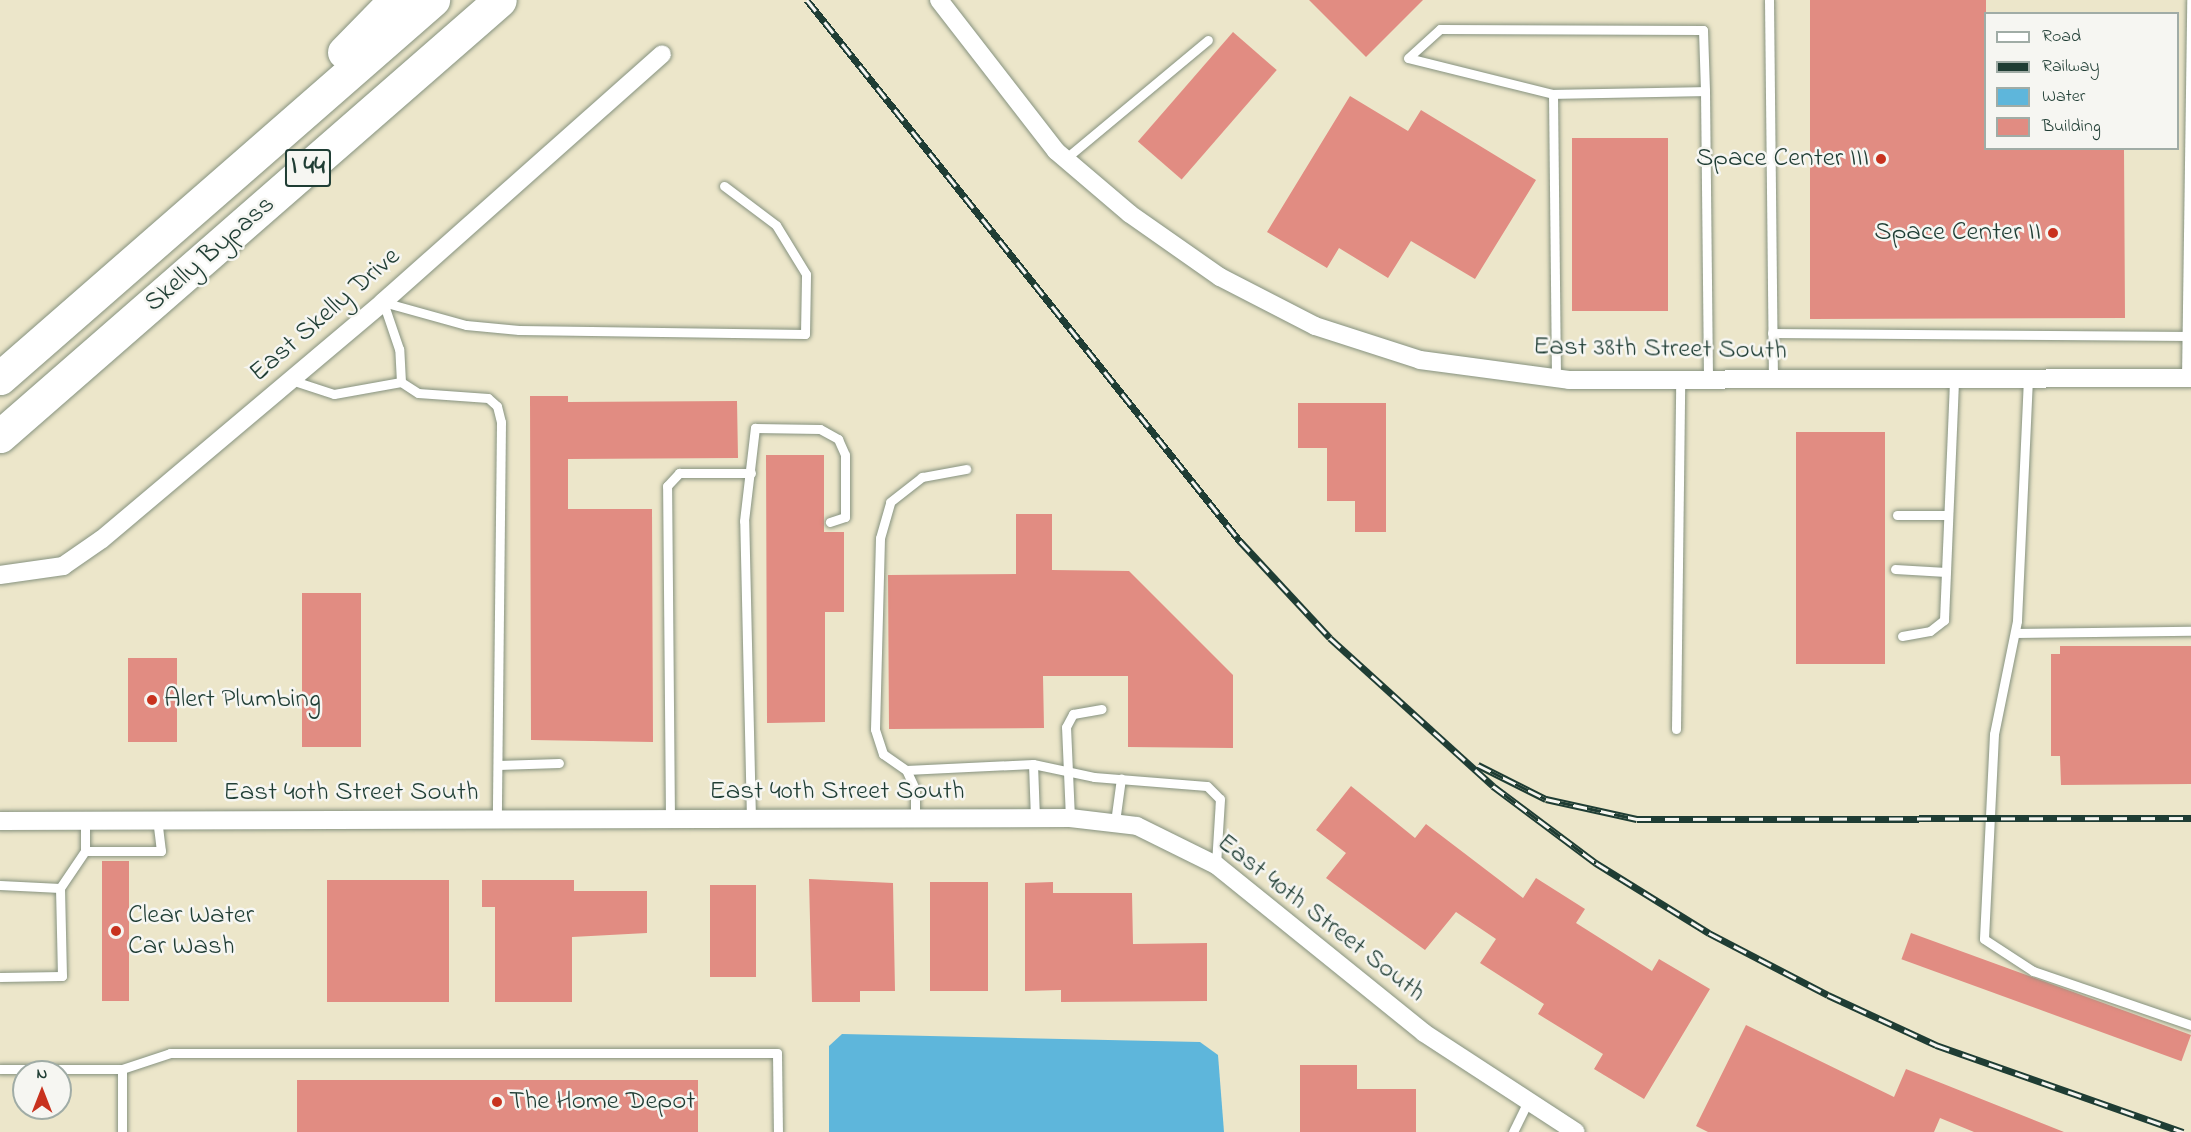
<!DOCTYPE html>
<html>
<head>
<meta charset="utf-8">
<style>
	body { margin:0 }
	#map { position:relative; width:2191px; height:1132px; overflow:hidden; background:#ece6ca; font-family:"Indie Flower",sans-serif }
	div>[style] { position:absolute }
	.water>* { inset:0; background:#5eb6db }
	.building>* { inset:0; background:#e18c82; transform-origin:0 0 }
	.roads { filter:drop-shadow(0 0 2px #86927f) drop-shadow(0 0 2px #86927f) }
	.service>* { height:9px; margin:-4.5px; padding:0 4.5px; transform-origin:4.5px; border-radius:4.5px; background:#fff }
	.minor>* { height:18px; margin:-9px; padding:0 9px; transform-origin:9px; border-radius:9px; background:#fff }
	.motorway>* { height:33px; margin:-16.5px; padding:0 16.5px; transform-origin:16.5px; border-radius:16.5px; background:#fff }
	.rail>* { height:7px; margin-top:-3.5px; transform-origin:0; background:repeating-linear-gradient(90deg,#f6f6f2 0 14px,#1f3d34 0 28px); box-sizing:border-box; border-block:2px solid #1f3d34 }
	.dots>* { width:16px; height:16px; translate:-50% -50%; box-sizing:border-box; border:3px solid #f6f6f2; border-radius:50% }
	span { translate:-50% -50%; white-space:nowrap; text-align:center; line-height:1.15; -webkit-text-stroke:5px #f6f6f2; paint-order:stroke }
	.shield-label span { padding:2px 4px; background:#f6f6f2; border:2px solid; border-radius:4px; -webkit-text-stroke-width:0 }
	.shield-label { font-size:26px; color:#1f3d34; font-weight:700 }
	.poi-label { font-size:27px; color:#1f3d34 }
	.right { translate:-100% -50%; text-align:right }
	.left { translate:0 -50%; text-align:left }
	.street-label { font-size:27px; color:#1f3d34 }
	.legend { position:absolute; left:1984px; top:12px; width:195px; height:138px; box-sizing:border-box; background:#f6f6f2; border:2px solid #a0aca6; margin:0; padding:8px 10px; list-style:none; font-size:18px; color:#1f3d34 }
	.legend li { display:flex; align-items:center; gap:12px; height:30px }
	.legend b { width:30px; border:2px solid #a0aca6 }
	.north { position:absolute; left:12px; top:1060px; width:60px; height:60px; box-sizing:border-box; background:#f6f6f2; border:2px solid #a0aca6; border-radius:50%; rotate:0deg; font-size:16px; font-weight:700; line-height:24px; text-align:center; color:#1f3d34 }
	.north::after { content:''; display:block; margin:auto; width:21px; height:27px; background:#c8321e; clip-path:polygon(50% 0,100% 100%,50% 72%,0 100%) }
</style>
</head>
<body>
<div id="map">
	<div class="water">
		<div style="clip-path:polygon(842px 1034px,1200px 1042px,1218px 1055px,1224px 1132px,829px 1132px,829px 1046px)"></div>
	</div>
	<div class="building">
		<div style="clip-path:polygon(1309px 0,1423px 0,1366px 57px)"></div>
		<div style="clip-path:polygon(1810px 0,1986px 0,1986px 148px,2124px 148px,2125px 318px,1810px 319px)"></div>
		<div style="left:1233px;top:32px;width:58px;height:145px;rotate:41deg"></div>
		<div style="clip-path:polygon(1350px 96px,1408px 131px,1421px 110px,1536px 180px,1475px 279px,1411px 241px,1388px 278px,1339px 248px,1327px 268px,1267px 232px)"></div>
		<div style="left:1668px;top:138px;width:173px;height:96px;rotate:90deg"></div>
		<div style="clip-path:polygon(530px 396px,568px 396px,568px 402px,737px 401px,738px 458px,568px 459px,568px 509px,652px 509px,653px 742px,531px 740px)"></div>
		<div style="clip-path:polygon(1298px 403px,1386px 403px,1386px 532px,1355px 532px,1355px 501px,1327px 501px,1327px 448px,1298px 448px)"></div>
		<div style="left:1796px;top:432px;width:89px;height:232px"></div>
		<div style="clip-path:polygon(766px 455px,824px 455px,824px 532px,844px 532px,844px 612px,825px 612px,825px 722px,767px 723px)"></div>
		<div style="clip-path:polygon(1016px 514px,1052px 514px,1052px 570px,1129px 571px,1233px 675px,1233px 748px,1128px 747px,1128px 676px,1043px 676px,1044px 728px,889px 729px,888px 575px,1016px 574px)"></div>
		<div style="left:361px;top:593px;width:154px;height:59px;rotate:90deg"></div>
		<div style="clip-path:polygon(2060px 646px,2191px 646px,2191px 784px,2061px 785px,2060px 756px,2051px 756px,2051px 654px,2060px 654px)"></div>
		<div style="left:128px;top:658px;width:49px;height:84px"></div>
		<div style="clip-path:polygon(1351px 786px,1415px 838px,1426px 824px,1523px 898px,1536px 878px,1585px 909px,1576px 923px,1652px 971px,1659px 959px,1710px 989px,1644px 1099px,1594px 1069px,1603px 1054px,1538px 1014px,1544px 1004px,1480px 963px,1496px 939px,1456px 912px,1425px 950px,1326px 878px,1346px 853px,1316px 830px)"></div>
		<div style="left:102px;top:861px;width:27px;height:140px"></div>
		<div style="clip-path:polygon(809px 879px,893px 883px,895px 991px,860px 991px,860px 1002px,812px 1002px)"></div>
		<div style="left:327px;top:880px;width:122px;height:122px"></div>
		<div style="clip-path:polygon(482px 880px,574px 880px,574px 891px,647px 891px,647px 933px,572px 937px,572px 1002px,495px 1002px,495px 907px,482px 907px)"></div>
		<div style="left:930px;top:882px;width:58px;height:109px"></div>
		<div style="clip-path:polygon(1053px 882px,1053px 893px,1132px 893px,1133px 944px,1207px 943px,1207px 1001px,1061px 1002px,1061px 990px,1025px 991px,1025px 883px)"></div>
		<div style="left:710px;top:885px;width:46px;height:92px"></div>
		<div style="left:1911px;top:933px;width:298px;height:28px;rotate:20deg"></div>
		<div style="clip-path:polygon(1746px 1025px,1894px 1097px,1906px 1069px,2064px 1132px,1974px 1132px,1940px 1118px,1934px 1132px,1708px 1132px,1696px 1126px)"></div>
		<div style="clip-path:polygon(1300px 1065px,1357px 1065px,1357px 1089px,1416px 1089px,1416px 1132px,1300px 1132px)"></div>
		<div style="left:698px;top:1080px;width:52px;height:401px;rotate:90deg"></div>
	</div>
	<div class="roads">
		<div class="service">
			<div style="left:1769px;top:0;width:379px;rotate:89.4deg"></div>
			<div style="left:1553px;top:94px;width:149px;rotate:-166.1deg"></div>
			<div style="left:1408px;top:58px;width:43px;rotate:-42.2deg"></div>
			<div style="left:1440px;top:29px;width:263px;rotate:0.2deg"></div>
			<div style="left:1703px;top:30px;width:61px;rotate:88.1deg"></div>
			<div style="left:1065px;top:159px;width:186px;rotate:-39.8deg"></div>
			<div style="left:383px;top:302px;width:86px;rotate:15.5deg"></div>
			<div style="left:466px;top:325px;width:53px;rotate:5.4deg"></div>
			<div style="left:519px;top:330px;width:286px;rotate:0.8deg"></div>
			<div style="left:805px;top:334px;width:60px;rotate:-89deg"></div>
			<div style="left:806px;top:274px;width:57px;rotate:-121.5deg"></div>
			<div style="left:776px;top:225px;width:65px;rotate:-143.1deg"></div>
			<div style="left:1772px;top:333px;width:415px;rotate:0.4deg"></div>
			<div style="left:1556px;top:378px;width:284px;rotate:-90.6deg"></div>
			<div style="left:1553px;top:94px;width:152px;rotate:-1.1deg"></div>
			<div style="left:1705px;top:91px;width:288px;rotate:89.4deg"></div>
			<div style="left:2028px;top:378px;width:243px;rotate:92.6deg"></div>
			<div style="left:2017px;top:621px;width:115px;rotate:101.5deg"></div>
			<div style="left:1994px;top:734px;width:205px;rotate:92.8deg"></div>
			<div style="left:1984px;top:939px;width:59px;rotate:33.1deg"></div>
			<div style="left:2033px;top:971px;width:167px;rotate:18.9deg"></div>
			<div style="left:2186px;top:378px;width:378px;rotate:-89.2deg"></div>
			<div style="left:291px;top:380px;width:45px;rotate:18deg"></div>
			<div style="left:334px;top:394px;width:68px;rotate:-10.2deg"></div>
			<div style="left:401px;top:382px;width:33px;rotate:-93deg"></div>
			<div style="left:399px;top:349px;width:50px;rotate:-108.8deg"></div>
			<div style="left:401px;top:382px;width:20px;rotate:33deg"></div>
			<div style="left:418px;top:393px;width:70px;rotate:4.1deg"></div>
			<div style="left:488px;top:398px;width:12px;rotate:42deg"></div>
			<div style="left:497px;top:406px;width:16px;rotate:76deg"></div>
			<div style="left:501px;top:422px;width:397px;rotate:90.6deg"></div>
			<div style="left:1897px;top:515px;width:49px"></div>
			<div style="left:1895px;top:569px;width:51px;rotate:3.4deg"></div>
			<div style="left:2015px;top:633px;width:176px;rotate:-0.7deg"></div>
			<div style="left:1902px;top:636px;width:28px;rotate:-10deg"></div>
			<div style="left:1930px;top:631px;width:18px;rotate:-38deg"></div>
			<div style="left:1944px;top:620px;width:241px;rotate:-87.6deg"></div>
			<div style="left:1676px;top:729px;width:350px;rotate:-89.3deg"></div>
			<div style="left:1033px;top:764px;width:62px;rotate:12deg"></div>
			<div style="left:1094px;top:777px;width:113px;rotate:4.6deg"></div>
			<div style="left:1207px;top:786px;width:18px;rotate:45deg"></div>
			<div style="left:1220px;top:799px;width:66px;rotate:93.5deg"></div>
			<div style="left:498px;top:765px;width:61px;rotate:-1.9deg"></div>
			<div style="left:906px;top:770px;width:127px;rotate:-2.7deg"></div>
			<div style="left:1033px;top:764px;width:55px;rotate:87.9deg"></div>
			<div style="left:1070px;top:818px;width:91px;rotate:-92.5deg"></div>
			<div style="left:1066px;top:727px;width:15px;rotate:-62deg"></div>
			<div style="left:1073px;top:714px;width:29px;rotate:-10deg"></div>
			<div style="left:670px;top:819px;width:333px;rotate:-90.5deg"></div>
			<div style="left:667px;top:486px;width:18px;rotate:-47deg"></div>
			<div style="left:679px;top:473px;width:72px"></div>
			<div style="left:751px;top:819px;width:298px;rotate:-91.3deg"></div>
			<div style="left:744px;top:521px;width:94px;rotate:-83.3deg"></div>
			<div style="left:755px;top:428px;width:65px;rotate:0.9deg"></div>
			<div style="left:820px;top:429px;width:21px;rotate:29deg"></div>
			<div style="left:838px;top:439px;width:17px;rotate:66deg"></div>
			<div style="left:845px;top:455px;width:62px;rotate:90deg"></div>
			<div style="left:845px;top:517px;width:16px;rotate:162deg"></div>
			<div style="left:915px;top:819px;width:30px;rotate:-90deg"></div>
			<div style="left:915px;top:789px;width:21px;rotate:-115deg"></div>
			<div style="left:906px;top:770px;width:28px;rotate:-145deg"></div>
			<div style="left:883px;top:754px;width:26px;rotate:-108deg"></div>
			<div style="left:875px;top:729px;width:191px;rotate:-88.5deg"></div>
			<div style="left:880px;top:538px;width:37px;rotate:-74deg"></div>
			<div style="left:890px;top:502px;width:41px;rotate:-38deg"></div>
			<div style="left:922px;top:477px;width:45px;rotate:-10.3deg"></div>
			<div style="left:85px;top:820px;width:31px;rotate:90deg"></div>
			<div style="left:85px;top:851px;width:76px"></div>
			<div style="left:161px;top:851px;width:31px;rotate:-97deg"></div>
			<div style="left:1115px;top:822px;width:44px;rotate:-82.2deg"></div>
			<div style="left:0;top:885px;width:60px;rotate:2.9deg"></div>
			<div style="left:0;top:977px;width:62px;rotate:-0.9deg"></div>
			<div style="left:62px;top:976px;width:88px;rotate:-91.3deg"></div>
			<div style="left:60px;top:888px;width:45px;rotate:-56deg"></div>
			<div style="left:0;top:1069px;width:122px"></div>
			<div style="left:122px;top:1069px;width:51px;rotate:-18.4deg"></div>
			<div style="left:170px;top:1053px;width:607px"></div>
			<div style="left:777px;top:1053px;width:79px;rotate:89.3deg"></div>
			<div style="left:122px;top:1069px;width:63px;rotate:90deg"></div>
			<div style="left:1513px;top:1132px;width:32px;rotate:-64deg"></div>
		</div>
		<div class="minor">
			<div style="left:939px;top:0;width:191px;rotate:52.2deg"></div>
			<div style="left:1056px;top:151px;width:97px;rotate:40.4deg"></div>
			<div style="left:1130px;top:214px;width:110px;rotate:35deg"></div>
			<div style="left:1220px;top:277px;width:107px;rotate:27.3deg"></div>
			<div style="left:1315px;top:326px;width:110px;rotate:17.9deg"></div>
			<div style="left:1420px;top:360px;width:150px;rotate:7.6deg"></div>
			<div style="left:1569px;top:380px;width:622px;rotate:-0.18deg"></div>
			<div style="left:0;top:575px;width:64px;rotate:-8.1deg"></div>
			<div style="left:63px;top:566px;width:47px;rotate:-34.7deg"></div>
			<div style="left:102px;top:539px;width:368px;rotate:-40.1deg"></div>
			<div style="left:383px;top:302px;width:373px;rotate:-41.6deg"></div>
			<div style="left:0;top:821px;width:1070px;rotate:-0.16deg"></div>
			<div style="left:1070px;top:818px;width:67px;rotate:6.8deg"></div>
			<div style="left:1137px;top:826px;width:88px;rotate:26.3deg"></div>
			<div style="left:1216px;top:865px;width:267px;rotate:38.9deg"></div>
			<div style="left:1424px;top:1033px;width:181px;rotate:33.1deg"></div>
		</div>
		<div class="motorway">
			<div style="left:344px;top:52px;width:73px;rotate:-45.6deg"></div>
			<div style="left:0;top:378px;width:575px;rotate:-41.12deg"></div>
			<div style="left:0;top:436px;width:663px;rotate:-41.09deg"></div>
		</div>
	</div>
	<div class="rail">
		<div style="left:807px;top:0;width:693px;rotate:51.33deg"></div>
		<div style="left:1240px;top:541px;width:132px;rotate:47.1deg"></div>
		<div style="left:1330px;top:638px;width:220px;rotate:42.2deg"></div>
		<div style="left:1493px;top:786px;width:129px;rotate:36.8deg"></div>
		<div style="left:1596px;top:863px;width:133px;rotate:31.8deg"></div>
		<div style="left:1709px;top:933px;width:134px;rotate:27.5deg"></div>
		<div style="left:1828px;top:995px;width:119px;rotate:24.8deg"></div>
		<div style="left:1936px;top:1045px;width:262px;rotate:19.4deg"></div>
		<div style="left:1478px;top:765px;width:76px;rotate:26.6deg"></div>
		<div style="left:1546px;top:799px;width:93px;rotate:12.4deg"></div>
		<div style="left:1637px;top:819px;width:554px;rotate:-0.1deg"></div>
	</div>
	<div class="dots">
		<div style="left:1881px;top:159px;background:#c8321e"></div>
		<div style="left:2053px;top:233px;background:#c8321e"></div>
		<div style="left:152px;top:700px;background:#c8321e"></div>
		<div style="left:116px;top:931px;background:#c8321e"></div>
		<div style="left:497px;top:1102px;background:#c8321e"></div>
	</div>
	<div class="shield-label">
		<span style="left:308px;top:168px">I 44</span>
	</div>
	<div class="poi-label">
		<span class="right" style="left:1869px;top:159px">Space Center III</span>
		<span class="right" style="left:2041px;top:233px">Space Center II</span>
		<span class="left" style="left:164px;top:700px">Alert Plumbing</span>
		<span class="left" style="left:128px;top:931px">Clear Water<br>Car Wash</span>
		<span class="left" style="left:509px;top:1102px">The Home Depot</span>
	</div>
	<div class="street-label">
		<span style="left:210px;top:254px;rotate:-41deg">Skelly Bypass</span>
		<span style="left:325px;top:315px;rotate:-41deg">East Skelly Drive</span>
		<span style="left:1660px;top:349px;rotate:1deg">East 38th Street South</span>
		<span style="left:837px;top:792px">East 40th Street South</span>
		<span style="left:351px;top:793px">East 40th Street South</span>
		<span style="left:1321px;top:918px;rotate:38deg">East 40th Street South</span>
	</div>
	<ul class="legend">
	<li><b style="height:8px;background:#fff"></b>Road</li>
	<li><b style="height:8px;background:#1f3d34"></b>Railway</li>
	<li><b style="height:16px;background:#5eb6db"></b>Water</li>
	<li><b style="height:16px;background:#e18c82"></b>Building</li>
	</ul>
	<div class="north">N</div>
</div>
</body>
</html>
